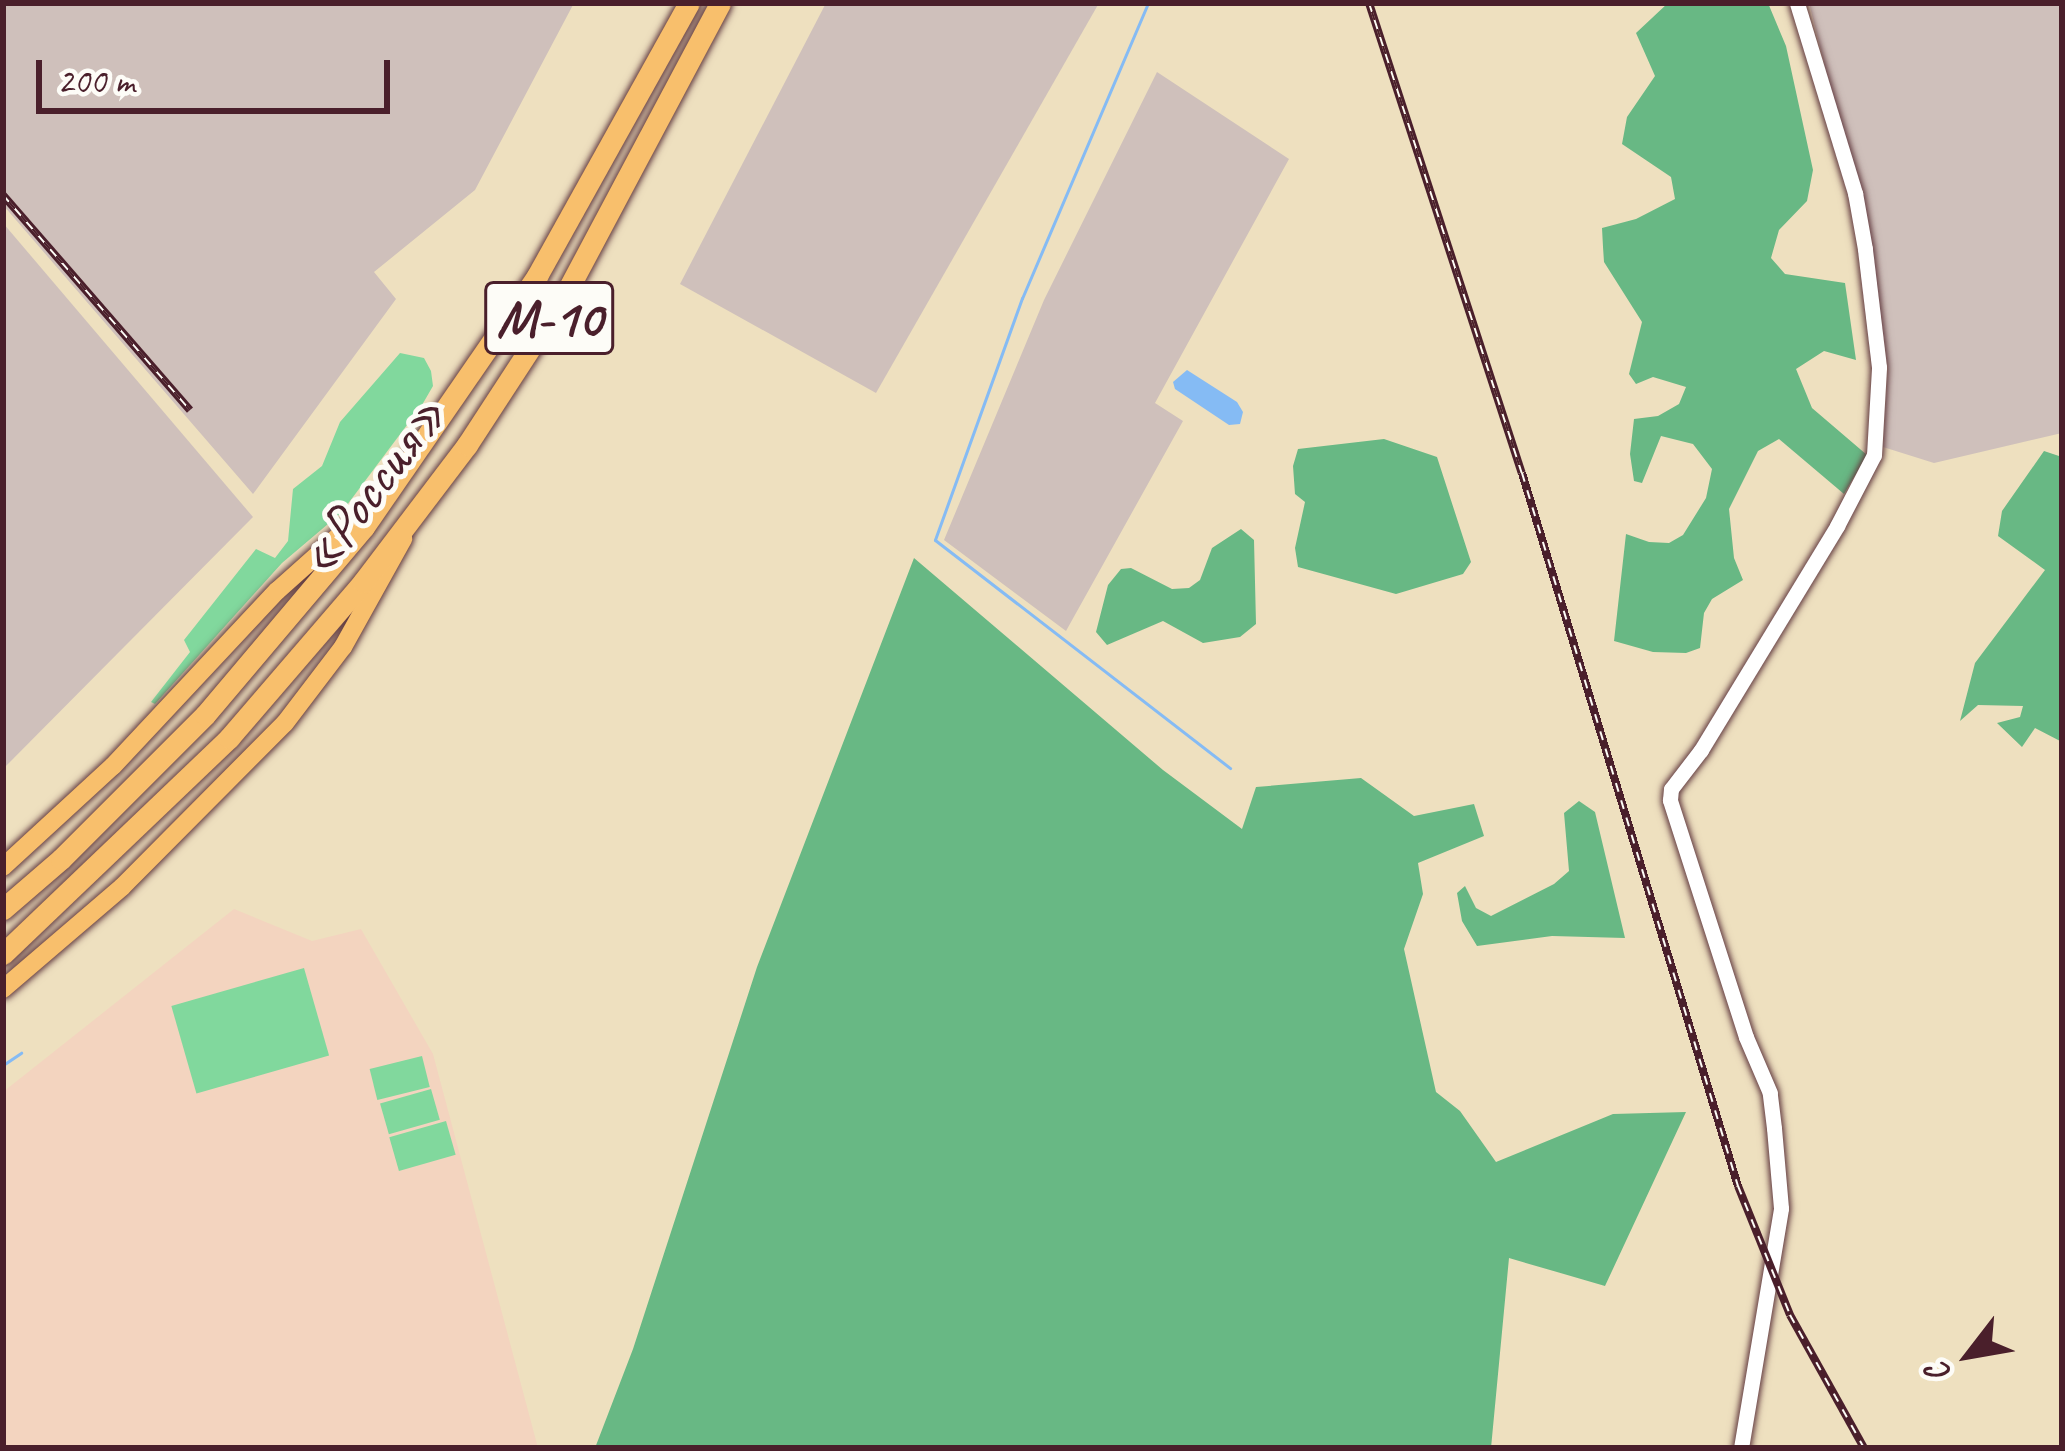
<!DOCTYPE html>
<html>
<head>
<meta charset="utf-8">
<style>
	body { margin:0 }
	#map { position:relative; width:2065px; height:1451px; overflow:hidden; background:#eee0bf; font-family:Caveat,sans-serif }
	div>[style] { position:absolute }
	.built>* { inset:0; background:#f3d4bf }
	.industrial>* { inset:0; background:#cfc0bb }
	.green>* { inset:0; background:#81d89d; transform-origin:0 0 }
	.forest>* { inset:0; background:#68b884 }
	.water>* { inset:0; background:#85bbf4 }
	.stream>* { height:3px; margin:-1.5px; padding:0 1.5px; transform-origin:1.5px; border-radius:1.5px; background:#85bbf4 }
	.roads { filter:drop-shadow(0 0 3px #633c41) drop-shadow(0 0 3px #633c41) }
	.minor>* { height:15px; margin:-7.5px; padding:0 7.5px; transform-origin:7.5px; border-radius:7.5px; background:#fff }
	.major>* { height:18px; margin:-9px; padding:0 9px; transform-origin:9px; border-radius:9px; background:#f8bf6c }
	.highway>* { height:21px; margin:-10.5px; padding:0 10.5px; transform-origin:10.5px; border-radius:10.5px; background:#f8bf6c }
	.rail>* { height:8px; margin-top:-4px; transform-origin:0; background:repeating-linear-gradient(90deg,#fdfcf7 0 9px,#4a1f2b 0 18px); box-sizing:border-box; border-block:3px solid #4a1f2b }
	span { translate:-50% -50%; white-space:nowrap; text-align:center; line-height:1.15; -webkit-text-stroke:10px #fdfcf7; paint-order:stroke }
	.shield-label span { padding:3px 9px; background:#fdfcf7; border:3px solid; border-radius:9px; -webkit-text-stroke-width:0 }
	.shield-label { font-size:54px; color:#4a1f2b; font-weight:700 }
	.street-label { font-size:57px; color:#4a1f2b }
	.frame { position:absolute; inset:0; border:6px solid #4a1f2b; pointer-events:none }
	.north { position:absolute; left:1909px; top:1295px; width:120px; height:120px; -webkit-text-stroke:9px #fdfcf7; paint-order:stroke; rotate:239deg; font-size:33px; font-weight:700; line-height:48px; text-align:center; color:#4a1f2b }
	.north::after { content:''; display:block; margin:auto; width:42px; height:54px; background:#4a1f2b; clip-path:polygon(50% 0,100% 100%,50% 72%,0 100%) }
	.scale { position:absolute; left:36px; top:60px; width:354px; height:54px; box-sizing:border-box; border:6px solid #4a1f2b; border-top:0; padding-left:15px; font-size:36px; line-height:42px; white-space:nowrap; color:#4a1f2b; -webkit-text-stroke:9px #fdfcf7; paint-order:stroke }
</style>
</head>
<body>
<div id="map">
	<div class="built">
		<div style="clip-path:polygon(234px 909px,312px 941px,361px 929px,433px 1054px,538px 1448px,3px 1448px,3px 1092px)"></div>
	</div>
	<div class="industrial">
		<div style="clip-path:polygon(3px 3px,574px 3px,475px 190px,374px 272px,396px 299px,253px 494px,3px 205px)"></div>
		<div style="clip-path:polygon(826px 3px,1099px 3px,876px 393px,680px 284px)"></div>
		<div style="clip-path:polygon(1809px 3px,2062px 3px,2062px 433px,1934px 463px,1883px 447px,1888px 369px,1871px 248px)"></div>
		<div style="clip-path:polygon(1157px 72px,1289px 159px,1155px 403px,1183px 421px,1066px 631px,944px 540px,1044px 300px)"></div>
		<div style="clip-path:polygon(3px 223px,253px 517px,3px 769px)"></div>
	</div>
	<div class="green">
		<div style="clip-path:polygon(400px 353px,424px 358px,431px 371px,433px 386px,422px 405px,341px 513px,282px 563px,155px 704px,151px 702px,190px 652px,184px 640px,256px 549px,275px 558px,288px 541px,293px 489px,322px 466px,340px 422px)"></div>
		<div style="left:304px;top:968px;width:91px;height:138px;rotate:74deg"></div>
		<div style="left:422px;top:1056px;width:32px;height:54px;rotate:76deg"></div>
		<div style="left:431px;top:1089px;width:32px;height:53px;rotate:74deg"></div>
		<div style="left:446px;top:1121px;width:35px;height:59px;rotate:74deg"></div>
	</div>
	<div class="forest">
		<div style="clip-path:polygon(1668px 3px,1768px 3px,1786px 46px,1813px 170px,1807px 201px,1779px 230px,1771px 258px,1785px 274px,1845px 283px,1856px 360px,1824px 351px,1796px 369px,1812px 408px,1867px 455px,1844px 494px,1779px 439px,1758px 451px,1729px 509px,1734px 558px,1743px 580px,1712px 599px,1704px 613px,1700px 648px,1686px 653px,1653px 652px,1614px 641px,1626px 534px,1649px 542px,1669px 543px,1683px 535px,1706px 498px,1712px 469px,1693px 444px,1661px 436px,1642px 483px,1634px 481px,1630px 454px,1634px 419px,1658px 416px,1679px 404px,1686px 387px,1653px 377px,1636px 384px,1629px 374px,1642px 322px,1604px 262px,1603px 247px,1602px 228px,1636px 219px,1675px 199px,1671px 177px,1622px 144px,1627px 117px,1655px 76px,1636px 33px)"></div>
		<div style="clip-path:polygon(1384px 439px,1437px 457px,1471px 562px,1463px 574px,1396px 594px,1298px 567px,1295px 548px,1305px 502px,1295px 494px,1293px 466px,1298px 449px)"></div>
		<div style="clip-path:polygon(2044px 451px,2062px 457px,2062px 742px,2035px 728px,2022px 747px,1997px 723px,2020px 717px,2023px 706px,1978px 705px,1960px 721px,1975px 663px,2045px 570px,1998px 536px,2002px 511px)"></div>
		<div style="clip-path:polygon(1241px 529px,1254px 540px,1256px 624px,1240px 637px,1203px 643px,1163px 621px,1107px 645px,1096px 632px,1108px 585px,1121px 569px,1131px 568px,1172px 589px,1189px 588px,1200px 580px,1212px 548px)"></div>
		<div style="clip-path:polygon(914px 558px,1163px 770px,1242px 829px,1256px 787px,1361px 778px,1414px 816px,1474px 804px,1484px 836px,1418px 863px,1423px 894px,1404px 949px,1436px 1092px,1460px 1111px,1496px 1162px,1613px 1114px,1686px 1112px,1605px 1286px,1509px 1258px,1491px 1448px,595px 1448px,633px 1349px,757px 967px)"></div>
		<div style="clip-path:polygon(1579px 801px,1595px 812px,1625px 938px,1552px 936px,1477px 946px,1462px 921px,1457px 893px,1465px 886px,1476px 908px,1491px 916px,1554px 884px,1569px 871px,1564px 813px)"></div>
	</div>
	<div class="water">
		<div style="clip-path:polygon(1187px 370px,1237px 402px,1243px 412px,1240px 424px,1229px 425px,1175px 389px,1173px 382px)"></div>
	</div>
	<div class="stream">
		<div style="left:1148px;top:3px;width:321px;rotate:113.1deg"></div>
		<div style="left:1022px;top:298px;width:257px;rotate:109.8deg"></div>
		<div style="left:935px;top:540px;width:373px;rotate:37.7deg"></div>
		<div style="left:3px;top:1065px;width:22px;rotate:-34deg"></div>
	</div>
	<div class="roads">
		<div class="minor">
			<div style="left:1741px;top:1448px;width:243px;rotate:-80.5deg"></div>
			<div style="left:1781px;top:1208px;width:80px;rotate:-95deg"></div>
			<div style="left:1774px;top:1128px;width:35px;rotate:-97deg"></div>
			<div style="left:1770px;top:1093px;width:61px;rotate:-113.2deg"></div>
			<div style="left:1746px;top:1037px;width:249px;rotate:-107.8deg"></div>
			<div style="left:1670px;top:800px;width:11px;rotate:-85deg"></div>
			<div style="left:1671px;top:789px;width:49px;rotate:-52.4deg"></div>
			<div style="left:1701px;top:750px;width:262px;rotate:-58.7deg"></div>
			<div style="left:1837px;top:526px;width:80px;rotate:-62.5deg"></div>
			<div style="left:1874px;top:455px;width:88px;rotate:-86.7deg"></div>
			<div style="left:1879px;top:367px;width:119px;rotate:-96.8deg"></div>
			<div style="left:1865px;top:249px;width:57px;rotate:-100.1deg"></div>
			<div style="left:1855px;top:193px;width:199px;rotate:-107deg"></div>
		</div>
		<div class="major">
			<div style="left:3px;top:867px;width:149px;rotate:-42.6deg"></div>
			<div style="left:113px;top:766px;width:240px;rotate:-46.9deg"></div>
			<div style="left:277px;top:591px;width:127px;rotate:-41.8deg"></div>
			<div style="left:3px;top:989px;width:157px;rotate:-40.6deg"></div>
			<div style="left:122px;top:887px;width:231px;rotate:-45.2deg"></div>
			<div style="left:285px;top:723px;width:96px;rotate:-52.7deg"></div>
			<div style="left:343px;top:647px;width:124px;rotate:-60.9deg"></div>
		</div>
		<div class="highway">
			<div style="left:3px;top:909px;width:77px;rotate:-40.8deg"></div>
			<div style="left:61px;top:859px;width:204px;rotate:-45deg"></div>
			<div style="left:205px;top:715px;width:246px;rotate:-49.8deg"></div>
			<div style="left:364px;top:527px;width:305px;rotate:-55.4deg"></div>
			<div style="left:537px;top:276px;width:312px;rotate:-60.9deg"></div>
			<div style="left:3px;top:954px;width:313px;rotate:-43.7deg"></div>
			<div style="left:229px;top:738px;width:206px;rotate:-49.3deg"></div>
			<div style="left:363px;top:582px;width:172px;rotate:-52.8deg"></div>
			<div style="left:467px;top:445px;width:181px;rotate:-56.9deg"></div>
			<div style="left:566px;top:293px;width:328px;rotate:-62deg"></div>
		</div>
	</div>
	<div class="rail">
		<div style="left:1369px;top:3px;width:494px;rotate:72deg"></div>
		<div style="left:1522px;top:473px;width:745px;rotate:73.15deg"></div>
		<div style="left:1738px;top:1186px;width:139px;rotate:68deg"></div>
		<div style="left:1790px;top:1315px;width:152px;rotate:60.9deg"></div>
		<div style="left:3px;top:195px;width:285px;rotate:49deg"></div>
	</div>
	<div class="shield-label">
		<span style="left:549px;top:318px">М-10</span>
	</div>
	<div class="street-label">
		<span style="left:372px;top:486px;rotate:-53deg">«Россия»</span>
	</div>
	<div class="frame"></div>
	<div class="north">С</div>
	<div class="scale">200 m</div>
</div>
</body>
</html>
